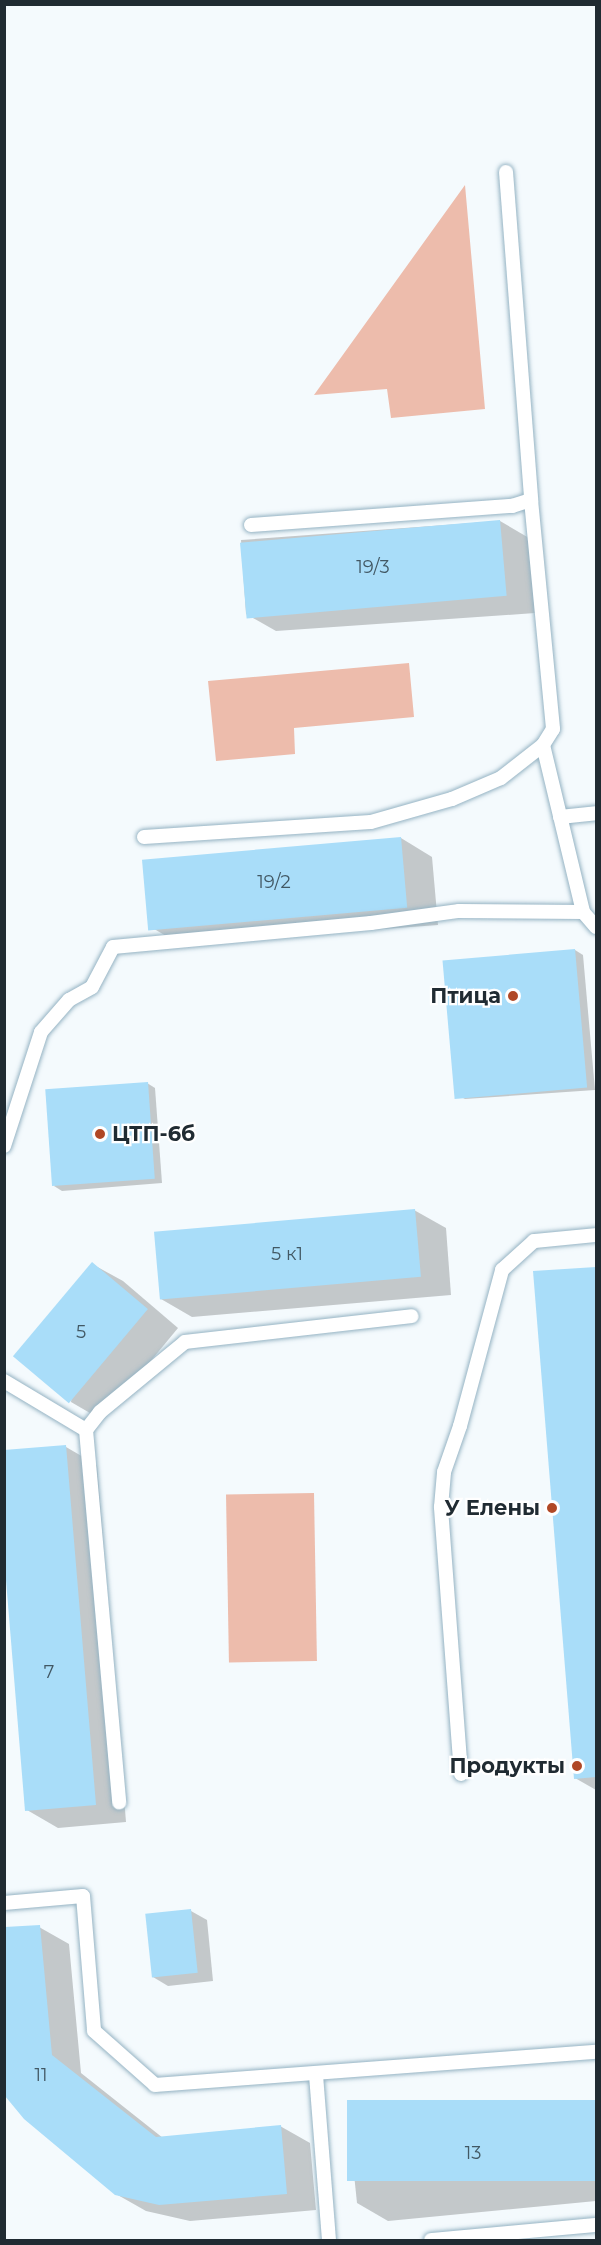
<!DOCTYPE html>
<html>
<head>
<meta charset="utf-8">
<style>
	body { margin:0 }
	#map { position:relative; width:601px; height:2245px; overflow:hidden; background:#f4fafd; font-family:Montserrat,sans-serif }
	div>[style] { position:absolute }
	.green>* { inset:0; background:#edbcac; transform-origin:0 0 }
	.shadow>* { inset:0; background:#0003 }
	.building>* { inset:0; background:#a9ddf9; transform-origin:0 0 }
	.roads { filter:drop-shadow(0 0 2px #95b3c3) drop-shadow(0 0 2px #95b3c3) }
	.lane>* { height:14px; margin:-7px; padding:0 7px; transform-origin:7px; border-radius:7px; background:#fff }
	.dots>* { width:16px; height:16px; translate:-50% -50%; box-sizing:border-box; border:3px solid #fff; border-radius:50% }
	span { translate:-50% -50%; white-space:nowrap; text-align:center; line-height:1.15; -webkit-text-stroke:4.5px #fff; paint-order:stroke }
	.number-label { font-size:18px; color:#425864 }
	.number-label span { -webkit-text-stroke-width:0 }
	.poi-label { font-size:21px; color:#202b32; font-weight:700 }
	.right { translate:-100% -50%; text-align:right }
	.left { translate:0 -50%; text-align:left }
	.frame { position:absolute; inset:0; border:6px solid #202b32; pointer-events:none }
</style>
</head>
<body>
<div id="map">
	<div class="green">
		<div style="clip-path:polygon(465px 185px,485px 409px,391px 418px,387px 389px,314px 395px)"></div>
		<div style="clip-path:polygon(409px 663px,414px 717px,294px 728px,295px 754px,216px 761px,208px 681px)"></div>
		<div style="left:314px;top:1493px;width:168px;height:88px;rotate:89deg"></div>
	</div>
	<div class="shadow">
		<div style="clip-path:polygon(500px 521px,529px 538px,535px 613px,276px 631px,246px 614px,241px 540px)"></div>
		<div style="clip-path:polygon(401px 838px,432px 857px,438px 925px,180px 944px,149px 926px)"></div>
		<div style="clip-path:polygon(575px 950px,583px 955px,595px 1090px,465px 1099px,457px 1095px)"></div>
		<div style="clip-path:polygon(147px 1083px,155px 1088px,162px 1183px,62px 1191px,54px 1186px)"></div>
		<div style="clip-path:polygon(414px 1210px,446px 1228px,451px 1295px,192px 1317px,161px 1299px)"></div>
		<div style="clip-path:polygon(92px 1264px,123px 1281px,178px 1328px,102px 1420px,71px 1402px)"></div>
		<div style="clip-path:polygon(596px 1268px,596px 1790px,575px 1778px,535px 1273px)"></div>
		<div style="clip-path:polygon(66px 1447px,97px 1465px,126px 1822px,58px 1828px,27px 1810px)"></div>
		<div style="clip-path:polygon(191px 1911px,207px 1920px,213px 1981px,168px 1986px,153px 1977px)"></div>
		<div style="clip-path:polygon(39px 1927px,69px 1944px,81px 2073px,163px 2138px,280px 2126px,310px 2143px,316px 2210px,190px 2221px,146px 2211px,116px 2194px,25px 2118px,4px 2094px,4px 1928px)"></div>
		<div style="clip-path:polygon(596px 2102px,596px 2201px,388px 2221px,357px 2203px,349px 2126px)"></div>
	</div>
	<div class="building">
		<div style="left:500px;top:520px;width:76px;height:261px;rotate:85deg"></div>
		<div style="left:401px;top:837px;width:71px;height:260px;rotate:85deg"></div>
		<div style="left:575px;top:949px;width:139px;height:133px;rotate:85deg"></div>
		<div style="left:148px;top:1082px;width:97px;height:103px;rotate:86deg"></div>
		<div style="left:415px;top:1209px;width:68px;height:262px;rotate:85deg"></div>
		<div style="left:92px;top:1262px;width:73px;height:123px;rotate:40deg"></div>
		<div style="clip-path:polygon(596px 1267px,596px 1777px,574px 1779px,533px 1271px)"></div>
		<div style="clip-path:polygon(66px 1445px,96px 1805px,25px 1811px,4px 1556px,4px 1450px)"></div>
		<div style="left:191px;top:1909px;width:64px;height:46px;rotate:84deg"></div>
		<div style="clip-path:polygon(40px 1925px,52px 2055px,156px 2137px,281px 2125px,287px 2194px,159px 2205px,115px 2195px,24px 2119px,5px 2096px,5px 1927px)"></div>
		<div style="left:596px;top:2100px;width:81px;height:249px;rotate:90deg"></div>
	</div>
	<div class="roads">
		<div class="lane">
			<div style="left:506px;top:172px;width:329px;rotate:85.6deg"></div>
			<div style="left:531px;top:500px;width:230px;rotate:84.5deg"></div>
			<div style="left:553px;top:729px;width:19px;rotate:122deg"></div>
			<div style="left:543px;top:745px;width:172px;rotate:76.5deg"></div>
			<div style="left:583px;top:912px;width:20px;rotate:49deg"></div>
			<div style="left:251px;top:525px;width:262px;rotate:-4.2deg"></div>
			<div style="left:512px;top:506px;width:20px;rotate:-18deg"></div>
			<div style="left:560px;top:817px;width:36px;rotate:-6deg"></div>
			<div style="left:144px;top:837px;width:227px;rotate:-3.8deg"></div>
			<div style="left:371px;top:822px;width:84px;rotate:-15.9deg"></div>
			<div style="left:452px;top:799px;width:53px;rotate:-23.2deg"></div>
			<div style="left:501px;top:778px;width:53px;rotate:-38.2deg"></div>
			<div style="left:4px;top:1146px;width:120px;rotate:-72deg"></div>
			<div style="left:41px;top:1032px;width:43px;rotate:-48.8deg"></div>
			<div style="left:69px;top:1000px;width:26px;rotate:-29deg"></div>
			<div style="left:92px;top:987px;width:45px;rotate:-62.3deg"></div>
			<div style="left:113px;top:947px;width:259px;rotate:-5.3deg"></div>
			<div style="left:371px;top:923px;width:89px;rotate:-7.8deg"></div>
			<div style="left:459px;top:911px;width:124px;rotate:0.5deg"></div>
			<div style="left:4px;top:1381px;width:96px;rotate:30.9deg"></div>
			<div style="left:86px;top:1430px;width:23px;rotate:-52deg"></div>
			<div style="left:100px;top:1412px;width:110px;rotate:-39.5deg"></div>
			<div style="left:185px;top:1342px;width:228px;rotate:-6.5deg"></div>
			<div style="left:86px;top:1430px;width:374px;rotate:84.9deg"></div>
			<div style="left:461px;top:1774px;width:268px;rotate:-94.3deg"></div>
			<div style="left:441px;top:1507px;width:35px;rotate:-85deg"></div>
			<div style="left:444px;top:1472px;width:49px;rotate:-70.8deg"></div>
			<div style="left:460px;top:1426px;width:162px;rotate:-74.9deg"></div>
			<div style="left:502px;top:1270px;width:43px;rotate:-42.2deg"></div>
			<div style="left:534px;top:1241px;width:62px;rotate:-5.5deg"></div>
			<div style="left:4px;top:1903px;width:79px;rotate:-5.1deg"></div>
			<div style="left:83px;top:1896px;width:135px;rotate:85.3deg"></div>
			<div style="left:94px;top:2031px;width:81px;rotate:41.5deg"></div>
			<div style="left:155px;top:2085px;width:442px;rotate:-4.3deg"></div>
			<div style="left:316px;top:2075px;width:166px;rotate:85.5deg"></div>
			<div style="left:431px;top:2240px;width:166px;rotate:-5.2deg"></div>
		</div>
	</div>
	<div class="dots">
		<div style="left:513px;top:996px;background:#b04826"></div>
		<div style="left:100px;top:1134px;background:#b04826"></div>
		<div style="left:552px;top:1508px;background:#b04826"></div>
		<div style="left:577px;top:1766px;background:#b04826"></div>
	</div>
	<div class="number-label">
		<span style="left:373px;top:567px">19/3</span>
		<span style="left:274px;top:882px">19/2</span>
		<span style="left:287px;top:1254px">5 к1</span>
		<span style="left:81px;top:1332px">5</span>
		<span style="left:49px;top:1672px">7</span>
		<span style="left:41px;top:2075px">11</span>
		<span style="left:473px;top:2153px">13</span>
	</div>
	<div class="poi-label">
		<span class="right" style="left:501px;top:996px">Птица</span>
		<span class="left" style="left:112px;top:1134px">ЦТП-6б</span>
		<span class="right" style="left:540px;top:1508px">У Елены</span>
		<span class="right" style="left:565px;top:1766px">Продукты</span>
	</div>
	<div class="frame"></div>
</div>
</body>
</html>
